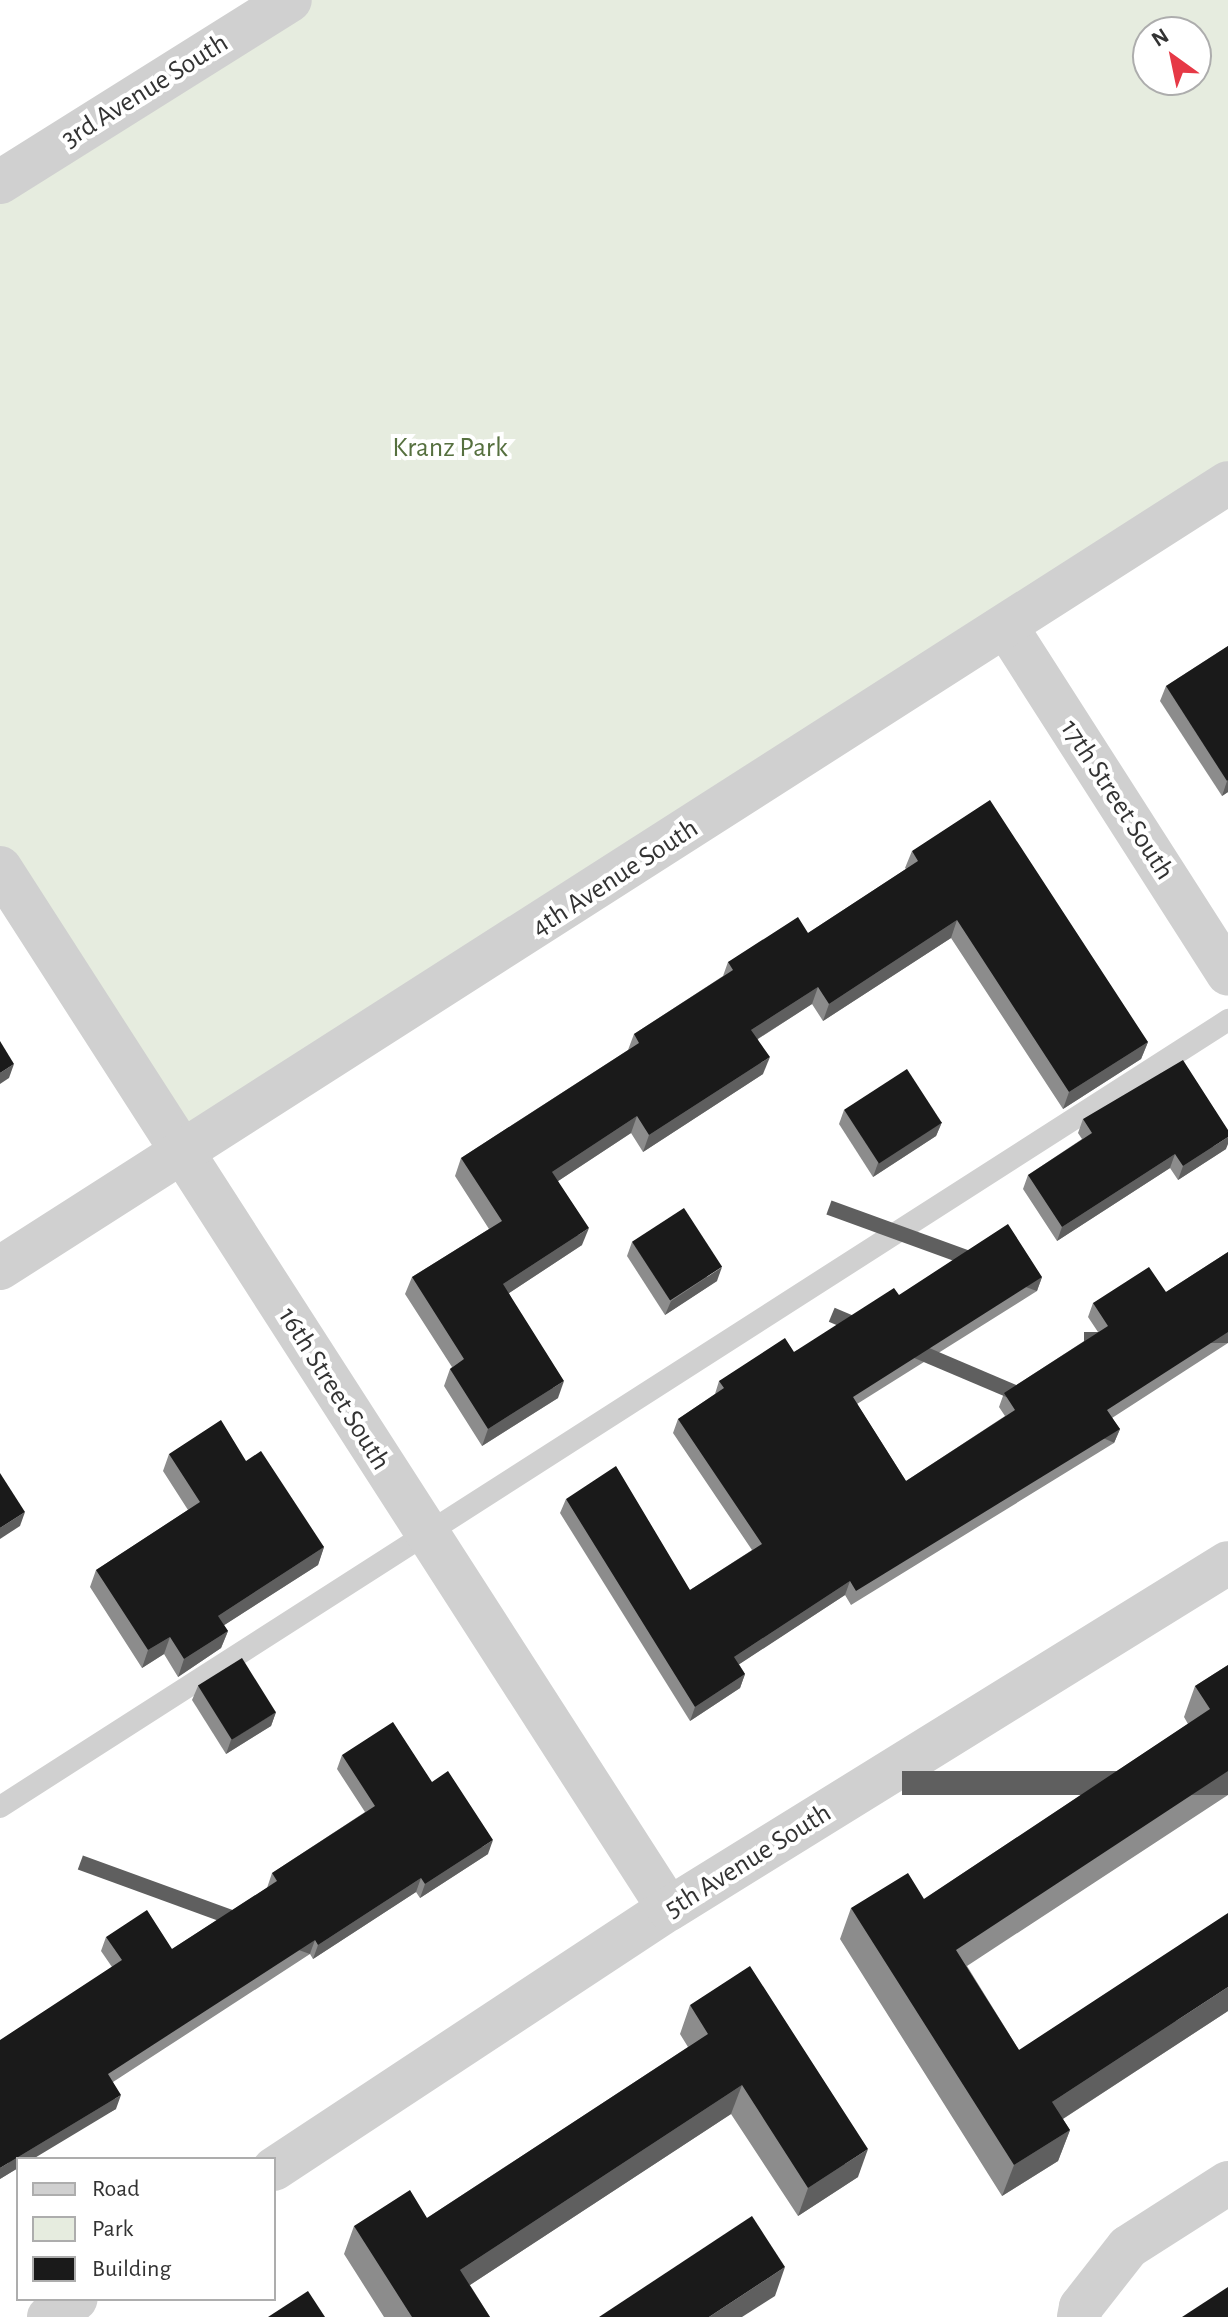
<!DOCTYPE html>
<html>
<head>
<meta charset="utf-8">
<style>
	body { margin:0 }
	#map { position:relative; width:1228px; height:2317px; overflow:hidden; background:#fff; font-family:"Alegreya Sans",sans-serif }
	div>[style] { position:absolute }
	.green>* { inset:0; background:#e6ecdf }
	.service>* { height:22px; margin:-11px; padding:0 11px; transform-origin:11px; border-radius:11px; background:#d0d0d0 }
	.minor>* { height:44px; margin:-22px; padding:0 22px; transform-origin:22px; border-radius:22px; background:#d0d0d0 }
	.wall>* { inset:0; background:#8c8c8c }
	.shaded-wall>* { inset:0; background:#5f5f5f; transform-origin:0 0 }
	.building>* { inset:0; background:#1a1a1a; transform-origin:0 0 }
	span { translate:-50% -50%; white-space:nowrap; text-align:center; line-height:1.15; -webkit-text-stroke:8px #fff; paint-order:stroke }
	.street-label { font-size:28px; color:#333 }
	.park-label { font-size:28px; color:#56703f }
	.legend { position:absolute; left:16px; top:2157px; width:260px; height:144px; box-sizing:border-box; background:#fff; border:2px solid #adadad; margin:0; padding:10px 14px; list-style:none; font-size:24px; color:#333 }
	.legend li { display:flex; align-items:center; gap:16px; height:40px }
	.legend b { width:40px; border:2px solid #adadad }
	.north { position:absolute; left:1132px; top:16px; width:80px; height:80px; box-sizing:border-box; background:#fff; border:2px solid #adadad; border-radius:50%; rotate:327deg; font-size:22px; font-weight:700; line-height:32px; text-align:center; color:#333 }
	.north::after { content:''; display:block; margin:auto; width:28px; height:36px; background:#e63946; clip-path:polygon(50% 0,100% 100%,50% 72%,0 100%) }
</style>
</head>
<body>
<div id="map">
	<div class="green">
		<div style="clip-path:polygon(evenodd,274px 0,1228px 0,1228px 479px,183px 1153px,0 868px,0 177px,274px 0,1148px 32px,1196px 32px,1196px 80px,1148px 80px,1148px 32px)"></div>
	</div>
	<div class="service">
		<div style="left:0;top:1807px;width:1459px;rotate:-32.65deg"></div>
	</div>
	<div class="minor">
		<div style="left:0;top:182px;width:342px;rotate:-32.1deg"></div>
		<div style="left:1007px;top:628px;width:410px;rotate:57.4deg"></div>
		<div style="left:0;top:868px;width:1237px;rotate:57.27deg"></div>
		<div style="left:0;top:1268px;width:1457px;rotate:-32.59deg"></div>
		<div style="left:274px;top:2169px;width:473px;rotate:-33.4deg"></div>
		<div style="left:669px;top:1909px;width:657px;rotate:-31.76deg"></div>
		<div style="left:49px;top:2317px;width:32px;rotate:-34deg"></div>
		<div style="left:1079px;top:2317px;width:10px;rotate:-79deg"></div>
		<div style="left:1081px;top:2307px;width:76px;rotate:-51.9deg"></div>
		<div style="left:1128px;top:2247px;width:119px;rotate:-32.6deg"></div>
	</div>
	<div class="wall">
		<div style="clip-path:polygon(1228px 646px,1228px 792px,1222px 796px,1160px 701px,1166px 686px)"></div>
		<div style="clip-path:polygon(912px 851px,1148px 1042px,1141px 1059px,1063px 1109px,951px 938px,823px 1021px,812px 1004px,758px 1039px,763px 1074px,643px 1152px,631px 1133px,558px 1181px,582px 1245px,509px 1293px,558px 1398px,482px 1446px,444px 1386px,450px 1369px,452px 1367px,405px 1294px,412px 1277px,489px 1229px,455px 1176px,461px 1158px,628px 1050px,634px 1034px,723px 976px,728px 962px,808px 933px,906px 869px,905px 868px)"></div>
		<div style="clip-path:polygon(844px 1110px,942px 1122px,936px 1136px,873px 1177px,839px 1124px)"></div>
		<div style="clip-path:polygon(1083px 1119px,1226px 1149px,1178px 1180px,1170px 1168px,1057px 1241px,1023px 1189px,1028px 1175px,1082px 1139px,1078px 1133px)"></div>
		<div style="clip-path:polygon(632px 1242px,717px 1281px,665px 1315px,627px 1256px)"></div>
		<div style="clip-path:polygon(1228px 1252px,1228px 1343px,1112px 1418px,1120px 1429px,1114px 1443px,851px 1605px,845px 1595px,739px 1664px,745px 1674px,740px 1688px,690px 1721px,560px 1513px,566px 1499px,690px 1590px,752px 1550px,673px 1433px,678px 1419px,715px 1394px,719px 1381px,794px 1352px,899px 1295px,1042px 1277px,1037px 1291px,857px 1404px,906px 1481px,1005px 1416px,999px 1407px,1004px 1393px,1098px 1332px,1088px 1317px,1093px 1303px,1166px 1292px)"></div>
		<div style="clip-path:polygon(169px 1454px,246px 1461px,324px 1547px,318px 1565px,224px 1625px,228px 1631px,221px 1648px,178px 1677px,164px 1654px,142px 1668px,90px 1587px,96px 1570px,188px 1510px,163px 1471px)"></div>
		<div style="clip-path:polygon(1228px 1665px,1228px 1795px,967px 1966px,1019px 2050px,1228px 2011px,1063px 2119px,1070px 2130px,1058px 2161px,1002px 2196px,840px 1939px,851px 1908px,924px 1899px,1188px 1724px,1184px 1717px,1195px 1686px)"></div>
		<div style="clip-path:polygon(198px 1686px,276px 1712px,271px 1726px,226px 1754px,192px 1700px)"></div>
		<div style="clip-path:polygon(342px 1755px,432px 1782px,488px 1854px,420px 1898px,416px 1892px,313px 1959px,310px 1954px,113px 2082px,116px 2109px,18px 2159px,18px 2168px,0 2179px,112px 1967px,101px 1951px,106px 1937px,172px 1949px,267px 1888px,272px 1873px,365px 1812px,337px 1769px)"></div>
		<div style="clip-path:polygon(690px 2005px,858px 2177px,798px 2216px,731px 2114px,470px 2285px,490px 2317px,384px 2317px,344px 2254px,354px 2226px,427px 2218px,688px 2047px,680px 2034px)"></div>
	</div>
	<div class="shaded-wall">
		<div style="clip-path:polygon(1228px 780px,1228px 792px,1222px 796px,1227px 781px)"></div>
		<div style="clip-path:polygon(957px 920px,951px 938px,823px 1021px,829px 1004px)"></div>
		<div style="clip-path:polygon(818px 987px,812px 1004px,745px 1047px,751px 1030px)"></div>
		<div style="clip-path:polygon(1148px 1042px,1141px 1059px,1063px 1109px,1069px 1092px)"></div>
		<div style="clip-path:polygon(770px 1057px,763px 1074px,643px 1152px,649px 1135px)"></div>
		<div style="clip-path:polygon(14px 1064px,9px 1078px,0 1084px,0 1073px)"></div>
		<div style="clip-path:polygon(637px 1116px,631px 1133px,546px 1189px,552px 1172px)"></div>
		<div style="clip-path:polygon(942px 1122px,936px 1136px,873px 1177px,878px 1163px)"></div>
		<div style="clip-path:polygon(1228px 1137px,1228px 1144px,1226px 1149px,1178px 1180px,1183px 1166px)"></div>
		<div style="clip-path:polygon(1175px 1154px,1170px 1168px,1057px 1241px,1062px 1227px)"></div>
		<div style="clip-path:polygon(589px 1228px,582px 1245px,497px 1301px,503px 1284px)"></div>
		<div style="clip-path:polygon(722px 1267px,717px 1281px,665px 1315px,671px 1301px)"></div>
		<div style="left:1042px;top:1277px;width:15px;height:224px;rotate:110deg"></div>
		<div style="left:1228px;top:1332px;width:11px;height:144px;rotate:90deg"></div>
		<div style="clip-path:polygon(564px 1381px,558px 1398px,482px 1446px,488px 1429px)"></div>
		<div style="left:1120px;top:1429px;width:15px;height:310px;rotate:113deg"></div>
		<div style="clip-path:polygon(25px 1512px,20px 1526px,0 1539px,0 1528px)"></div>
		<div style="clip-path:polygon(324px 1547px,318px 1565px,212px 1633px,218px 1616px)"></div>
		<div style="clip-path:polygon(850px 1581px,845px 1595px,729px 1671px,734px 1657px)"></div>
		<div style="clip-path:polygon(228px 1631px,221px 1648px,178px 1677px,184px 1659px)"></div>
		<div style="clip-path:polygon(170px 1637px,164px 1654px,142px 1668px,148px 1650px)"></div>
		<div style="clip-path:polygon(745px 1674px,740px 1688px,690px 1721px,695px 1707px)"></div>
		<div style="clip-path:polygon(276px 1712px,271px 1726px,226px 1754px,231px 1740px)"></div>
		<div style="left:1228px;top:1771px;width:24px;height:326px;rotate:90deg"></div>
		<div style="clip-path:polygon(493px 1840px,488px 1854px,420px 1898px,425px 1884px)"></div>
		<div style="clip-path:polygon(421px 1878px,416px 1892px,313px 1959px,318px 1945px)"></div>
		<div style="left:315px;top:1940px;width:15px;height:247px;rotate:110deg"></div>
		<div style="clip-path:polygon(1228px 1987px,1228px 2011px,1041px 2133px,1052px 2102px)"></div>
		<div style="clip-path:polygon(742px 2085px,731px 2114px,450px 2298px,460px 2270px)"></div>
		<div style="clip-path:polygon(121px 2095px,116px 2109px,33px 2159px,18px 2159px,18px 2168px,0 2179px,0 2168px)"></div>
		<div style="clip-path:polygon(1070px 2130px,1058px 2161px,1002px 2196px,1014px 2165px)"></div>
		<div style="clip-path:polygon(868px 2149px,858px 2177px,798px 2216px,808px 2188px)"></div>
		<div style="clip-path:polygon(785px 2267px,775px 2296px,742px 2317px,709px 2317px)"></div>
	</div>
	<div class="building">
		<div style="clip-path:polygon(1228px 646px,1228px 780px,1227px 781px,1166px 686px)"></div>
		<div style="clip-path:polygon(990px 800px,1148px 1042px,1069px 1092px,957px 920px,829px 1004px,818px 987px,751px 1030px,770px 1057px,649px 1135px,637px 1116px,552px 1172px,589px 1228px,503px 1284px,564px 1381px,488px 1429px,450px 1369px,464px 1359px,412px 1277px,502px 1221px,461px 1158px,639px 1043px,634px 1034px,733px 970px,728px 962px,798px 917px,808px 933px,918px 861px,912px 851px)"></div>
		<div style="clip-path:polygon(0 1041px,14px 1064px,0 1073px)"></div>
		<div style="clip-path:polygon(1183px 1060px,1228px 1130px,1228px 1137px,1183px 1166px,1175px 1154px,1062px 1227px,1028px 1175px,1092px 1133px,1083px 1119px)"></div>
		<div style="left:907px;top:1069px;width:64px;height:75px;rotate:57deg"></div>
		<div style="left:684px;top:1208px;width:70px;height:62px;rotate:57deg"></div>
		<div style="clip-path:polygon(1008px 1224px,1042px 1277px,853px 1397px,906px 1481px,1015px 1410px,1004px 1393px,1108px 1326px,1093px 1303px,1149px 1267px,1166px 1292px,1228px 1252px,1228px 1332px,1107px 1410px,1120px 1429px,856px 1591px,850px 1581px,734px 1657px,745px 1674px,695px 1707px,566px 1499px,616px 1466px,690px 1590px,762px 1544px,678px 1419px,724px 1388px,719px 1381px,785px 1338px,794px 1352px,894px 1288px,899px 1295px)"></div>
		<div style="clip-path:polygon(221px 1420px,246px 1461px,261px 1451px,324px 1547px,218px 1616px,228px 1631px,184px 1659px,170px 1637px,148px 1650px,96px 1570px,200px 1502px,169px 1454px)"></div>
		<div style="clip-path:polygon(0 1473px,25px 1512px,0 1528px)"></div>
		<div style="left:242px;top:1658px;width:64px;height:52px;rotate:58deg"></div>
		<div style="clip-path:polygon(1228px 1665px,1228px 1771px,956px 1950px,1019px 2050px,1228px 1913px,1228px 1987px,1052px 2102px,1070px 2130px,1014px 2165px,851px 1908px,908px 1873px,924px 1899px,1210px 1709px,1195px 1686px)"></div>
		<div style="clip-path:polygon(393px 1722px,432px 1782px,448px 1771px,493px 1840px,425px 1884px,421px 1878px,318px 1945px,315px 1940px,108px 2074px,121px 2095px,0 2168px,0 2040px,122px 1960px,106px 1937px,147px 1910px,172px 1949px,277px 1881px,272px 1873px,375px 1806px,342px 1755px)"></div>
		<div style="clip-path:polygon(750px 1966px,868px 2149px,808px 2188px,742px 2085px,460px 2270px,490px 2317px,412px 2317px,354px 2226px,410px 2190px,427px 2218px,708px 2034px,690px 2005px)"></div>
		<div style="clip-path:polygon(752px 2216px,785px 2267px,709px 2317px,599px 2317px)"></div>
		<div style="clip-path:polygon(1228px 2287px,1228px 2317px,1182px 2317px)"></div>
		<div style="clip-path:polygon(308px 2291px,325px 2317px,268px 2317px)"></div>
	</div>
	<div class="street-label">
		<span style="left:145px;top:91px;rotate:-32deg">3rd Avenue South</span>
		<span style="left:1117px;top:800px;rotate:57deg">17th Street South</span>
		<span style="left:615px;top:878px;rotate:-33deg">4th Avenue South</span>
		<span style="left:334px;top:1389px;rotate:58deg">16th Street South</span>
		<span style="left:748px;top:1861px;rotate:-32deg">5th Avenue South</span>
	</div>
	<div class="park-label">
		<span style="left:450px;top:448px">Kranz Park</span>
	</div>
	<ul class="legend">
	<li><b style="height:10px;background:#d0d0d0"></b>Road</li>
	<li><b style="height:22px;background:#e6ecdf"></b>Park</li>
	<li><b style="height:22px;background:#1a1a1a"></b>Building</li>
	</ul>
	<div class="north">N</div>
</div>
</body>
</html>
